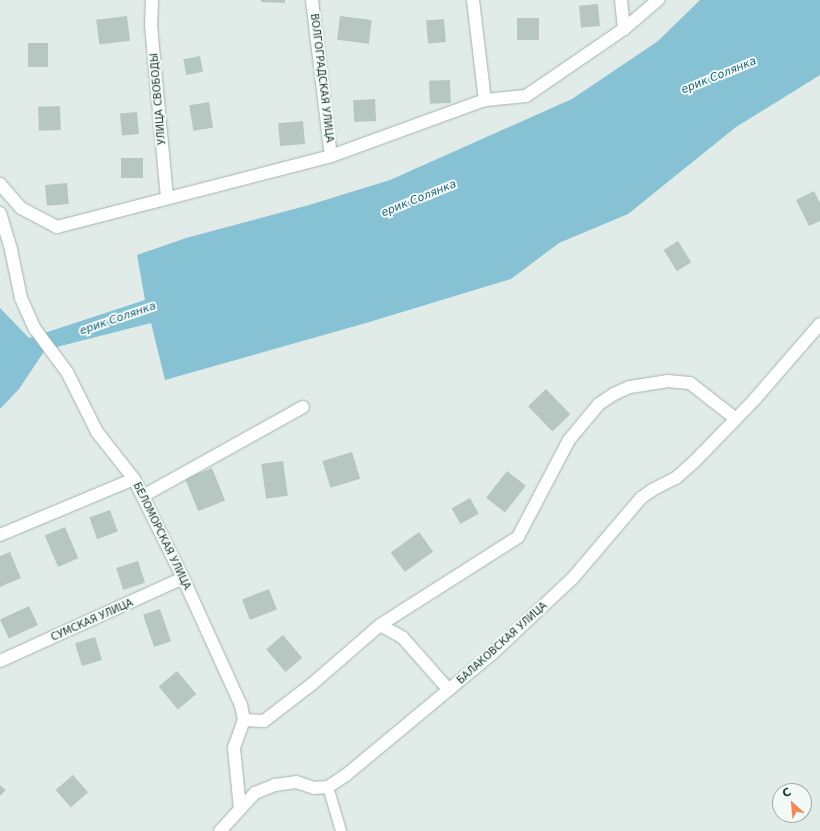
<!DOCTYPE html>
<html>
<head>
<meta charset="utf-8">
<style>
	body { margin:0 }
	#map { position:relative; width:820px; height:831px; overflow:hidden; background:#e1ece8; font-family:"DejaVu Sans",sans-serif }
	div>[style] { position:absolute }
	.water>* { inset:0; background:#87c2d4 }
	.building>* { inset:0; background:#b6c7c1; transform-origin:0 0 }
	.roads { filter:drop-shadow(0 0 1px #a4b4b0) drop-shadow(0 0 1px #a4b4b0) }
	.service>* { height:10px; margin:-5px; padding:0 5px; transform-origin:5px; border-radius:5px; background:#fff }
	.minor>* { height:12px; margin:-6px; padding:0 6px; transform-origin:6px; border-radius:6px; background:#fff }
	span { translate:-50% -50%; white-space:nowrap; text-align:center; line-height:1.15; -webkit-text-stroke:4px #f2f9f6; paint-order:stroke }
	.street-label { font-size:10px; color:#213e38 }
	.water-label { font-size:11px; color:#18647c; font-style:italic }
	.north { position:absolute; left:772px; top:783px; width:40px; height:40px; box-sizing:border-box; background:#f2f9f6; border:1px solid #9eaeaa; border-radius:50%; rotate:333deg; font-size:11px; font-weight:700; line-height:16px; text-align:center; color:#213e38 }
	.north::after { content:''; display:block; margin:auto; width:14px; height:18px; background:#f78954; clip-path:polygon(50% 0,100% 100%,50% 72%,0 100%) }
</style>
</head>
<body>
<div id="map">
	<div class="water">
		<div style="clip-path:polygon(700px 0,820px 0,820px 75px,736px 127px,628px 214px,559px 243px,511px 279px,366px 323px,165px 380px,151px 323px,45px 350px,19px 389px,0 409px,0 308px,29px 338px,145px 300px,137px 255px,186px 238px,309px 205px,390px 180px,572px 99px,658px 41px)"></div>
	</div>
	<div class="building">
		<div style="clip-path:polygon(261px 0,285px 0,285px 3px,261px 2px)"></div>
		<div style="left:598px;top:4px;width:22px;height:19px;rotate:85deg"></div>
		<div style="left:127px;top:16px;width:25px;height:31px;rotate:83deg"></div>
		<div style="left:340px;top:16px;width:32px;height:24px;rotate:7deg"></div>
		<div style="left:517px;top:18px;width:22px;height:22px"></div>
		<div style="left:444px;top:19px;width:23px;height:18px;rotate:85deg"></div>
		<div style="left:28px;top:43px;width:20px;height:24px"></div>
		<div style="left:200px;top:56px;width:16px;height:17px;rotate:79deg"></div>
		<div style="left:450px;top:80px;width:23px;height:21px;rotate:88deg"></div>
		<div style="left:375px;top:99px;width:22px;height:22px;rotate:87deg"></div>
		<div style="left:209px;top:102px;width:26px;height:20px;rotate:81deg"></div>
		<div style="left:60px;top:106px;width:24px;height:22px;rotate:88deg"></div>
		<div style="left:137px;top:112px;width:22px;height:17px;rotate:85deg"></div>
		<div style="left:303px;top:121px;width:23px;height:25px;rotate:85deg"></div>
		<div style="left:143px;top:158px;width:20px;height:22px;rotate:90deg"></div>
		<div style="left:67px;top:183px;width:21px;height:22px;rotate:85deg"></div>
		<div style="clip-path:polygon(814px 191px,820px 203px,820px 221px,809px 226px,796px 200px)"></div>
		<div style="left:678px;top:241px;width:25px;height:17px;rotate:58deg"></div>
		<div style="left:546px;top:389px;width:35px;height:25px;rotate:46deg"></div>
		<div style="left:352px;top:452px;width:28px;height:31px;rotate:73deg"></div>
		<div style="left:283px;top:461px;width:35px;height:22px;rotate:82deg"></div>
		<div style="left:212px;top:468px;width:35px;height:29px;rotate:68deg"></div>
		<div style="left:507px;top:471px;width:24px;height:34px;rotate:38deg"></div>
		<div style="left:470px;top:498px;width:18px;height:21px;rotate:61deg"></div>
		<div style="left:110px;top:510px;width:23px;height:22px;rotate:70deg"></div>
		<div style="left:65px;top:527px;width:34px;height:22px;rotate:67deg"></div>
		<div style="left:419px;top:532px;width:24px;height:35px;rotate:54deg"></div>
		<div style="clip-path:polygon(10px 552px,21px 578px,0 587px,0 556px)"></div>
		<div style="left:138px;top:561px;width:23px;height:23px;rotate:72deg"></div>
		<div style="left:269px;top:589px;width:22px;height:29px;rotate:69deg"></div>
		<div style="left:29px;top:606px;width:21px;height:32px;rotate:65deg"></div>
		<div style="left:160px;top:609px;width:34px;height:18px;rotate:71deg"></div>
		<div style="left:283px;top:635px;width:30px;height:22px;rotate:50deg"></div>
		<div style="left:95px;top:637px;width:24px;height:21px;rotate:73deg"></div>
		<div style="left:177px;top:671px;width:30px;height:24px;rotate:50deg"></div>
		<div style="left:73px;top:775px;width:23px;height:23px;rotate:49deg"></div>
		<div style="clip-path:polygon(0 785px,6px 790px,0 796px)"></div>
	</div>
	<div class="roads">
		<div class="service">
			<div style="left:328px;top:787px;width:46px;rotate:73.5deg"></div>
		</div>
		<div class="minor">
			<div style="left:152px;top:0;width:25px;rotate:92deg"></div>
			<div style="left:151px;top:25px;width:173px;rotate:84.7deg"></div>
			<div style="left:312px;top:0;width:157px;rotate:83.1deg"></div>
			<div style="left:473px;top:0;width:101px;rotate:83.2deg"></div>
			<div style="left:621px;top:0;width:29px;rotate:84deg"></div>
			<div style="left:0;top:184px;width:32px;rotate:49deg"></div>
			<div style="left:21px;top:208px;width:41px;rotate:27.8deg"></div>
			<div style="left:57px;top:227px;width:283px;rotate:-14.5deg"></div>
			<div style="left:331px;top:156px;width:164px;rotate:-20deg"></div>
			<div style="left:485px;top:100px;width:41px;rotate:-5.6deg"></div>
			<div style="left:526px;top:96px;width:119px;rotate:-34.4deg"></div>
			<div style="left:624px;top:29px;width:45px;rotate:-40.5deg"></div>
			<div style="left:0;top:213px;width:39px;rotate:73deg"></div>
			<div style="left:11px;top:250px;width:49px;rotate:78.2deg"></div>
			<div style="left:21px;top:298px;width:34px;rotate:66deg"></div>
			<div style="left:35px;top:329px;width:54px;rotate:53.3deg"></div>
			<div style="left:67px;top:372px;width:67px;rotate:63.4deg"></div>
			<div style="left:97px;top:432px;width:60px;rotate:51.8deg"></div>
			<div style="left:134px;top:479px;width:110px;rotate:63.7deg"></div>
			<div style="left:183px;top:578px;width:140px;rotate:65.5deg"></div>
			<div style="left:241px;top:705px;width:15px;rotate:79deg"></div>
			<div style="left:244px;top:720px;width:30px;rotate:110deg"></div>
			<div style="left:234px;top:748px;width:61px;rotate:84.4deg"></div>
			<div style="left:143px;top:496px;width:183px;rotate:-29.1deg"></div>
			<div style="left:0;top:535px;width:145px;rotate:-22.7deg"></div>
			<div style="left:380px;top:625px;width:26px;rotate:29deg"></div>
			<div style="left:403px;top:638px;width:69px;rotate:48.5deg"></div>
			<div style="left:0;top:661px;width:201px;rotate:-24.4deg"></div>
			<div style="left:244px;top:720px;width:20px;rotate:3deg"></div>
			<div style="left:264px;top:721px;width:61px;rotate:-37.6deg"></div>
			<div style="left:312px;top:684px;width:90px;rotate:-40.9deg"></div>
			<div style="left:380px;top:625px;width:164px;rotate:-32.5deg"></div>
			<div style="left:518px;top:537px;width:110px;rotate:-62.3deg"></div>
			<div style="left:569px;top:440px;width:47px;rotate:-50.2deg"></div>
			<div style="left:599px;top:404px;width:18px;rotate:-34deg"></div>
			<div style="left:614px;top:394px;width:17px;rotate:-24deg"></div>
			<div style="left:630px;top:387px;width:37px;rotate:-9deg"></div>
			<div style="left:667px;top:381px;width:23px;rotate:5deg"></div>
			<div style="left:690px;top:383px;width:58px;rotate:38deg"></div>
			<div style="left:220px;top:831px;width:52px;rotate:-47.4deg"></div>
			<div style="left:255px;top:793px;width:22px;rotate:-22deg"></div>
			<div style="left:275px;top:785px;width:21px;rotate:-8deg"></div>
			<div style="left:296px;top:782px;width:19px;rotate:18deg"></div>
			<div style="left:314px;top:788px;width:14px;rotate:-4deg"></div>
			<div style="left:328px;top:787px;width:22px;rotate:-34deg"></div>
			<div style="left:346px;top:775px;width:190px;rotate:-39.7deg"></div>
			<div style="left:492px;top:654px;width:110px;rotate:-43.2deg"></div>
			<div style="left:572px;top:579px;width:106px;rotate:-49.6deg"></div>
			<div style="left:641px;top:498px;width:14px;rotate:-36deg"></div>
			<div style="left:652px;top:490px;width:27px;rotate:-27deg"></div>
			<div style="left:676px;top:478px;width:24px;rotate:-42deg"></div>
			<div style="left:694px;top:462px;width:88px;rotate:-45.9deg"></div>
			<div style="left:755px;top:399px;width:99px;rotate:-49.1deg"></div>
		</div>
	</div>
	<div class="street-label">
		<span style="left:322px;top:78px;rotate:83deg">ВОЛГОГРАДСКАЯ УЛИЦА</span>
		<span style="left:158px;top:99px;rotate:-95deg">УЛИЦА СВОБОДЫ</span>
		<span style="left:162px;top:536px;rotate:64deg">БЕЛОМОРСКАЯ УЛИЦА</span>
		<span style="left:92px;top:620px;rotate:-24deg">СУМСКАЯ УЛИЦА</span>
		<span style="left:502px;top:643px;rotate:-42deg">БАЛАКОВСКАЯ УЛИЦА</span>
	</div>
	<div class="water-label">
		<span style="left:719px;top:76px;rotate:-22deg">ерик Солянка</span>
		<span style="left:419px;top:199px;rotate:-22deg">ерик Солянка</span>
		<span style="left:118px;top:319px;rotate:-19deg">ерик Солянка</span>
	</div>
	<div class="north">С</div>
</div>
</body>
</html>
